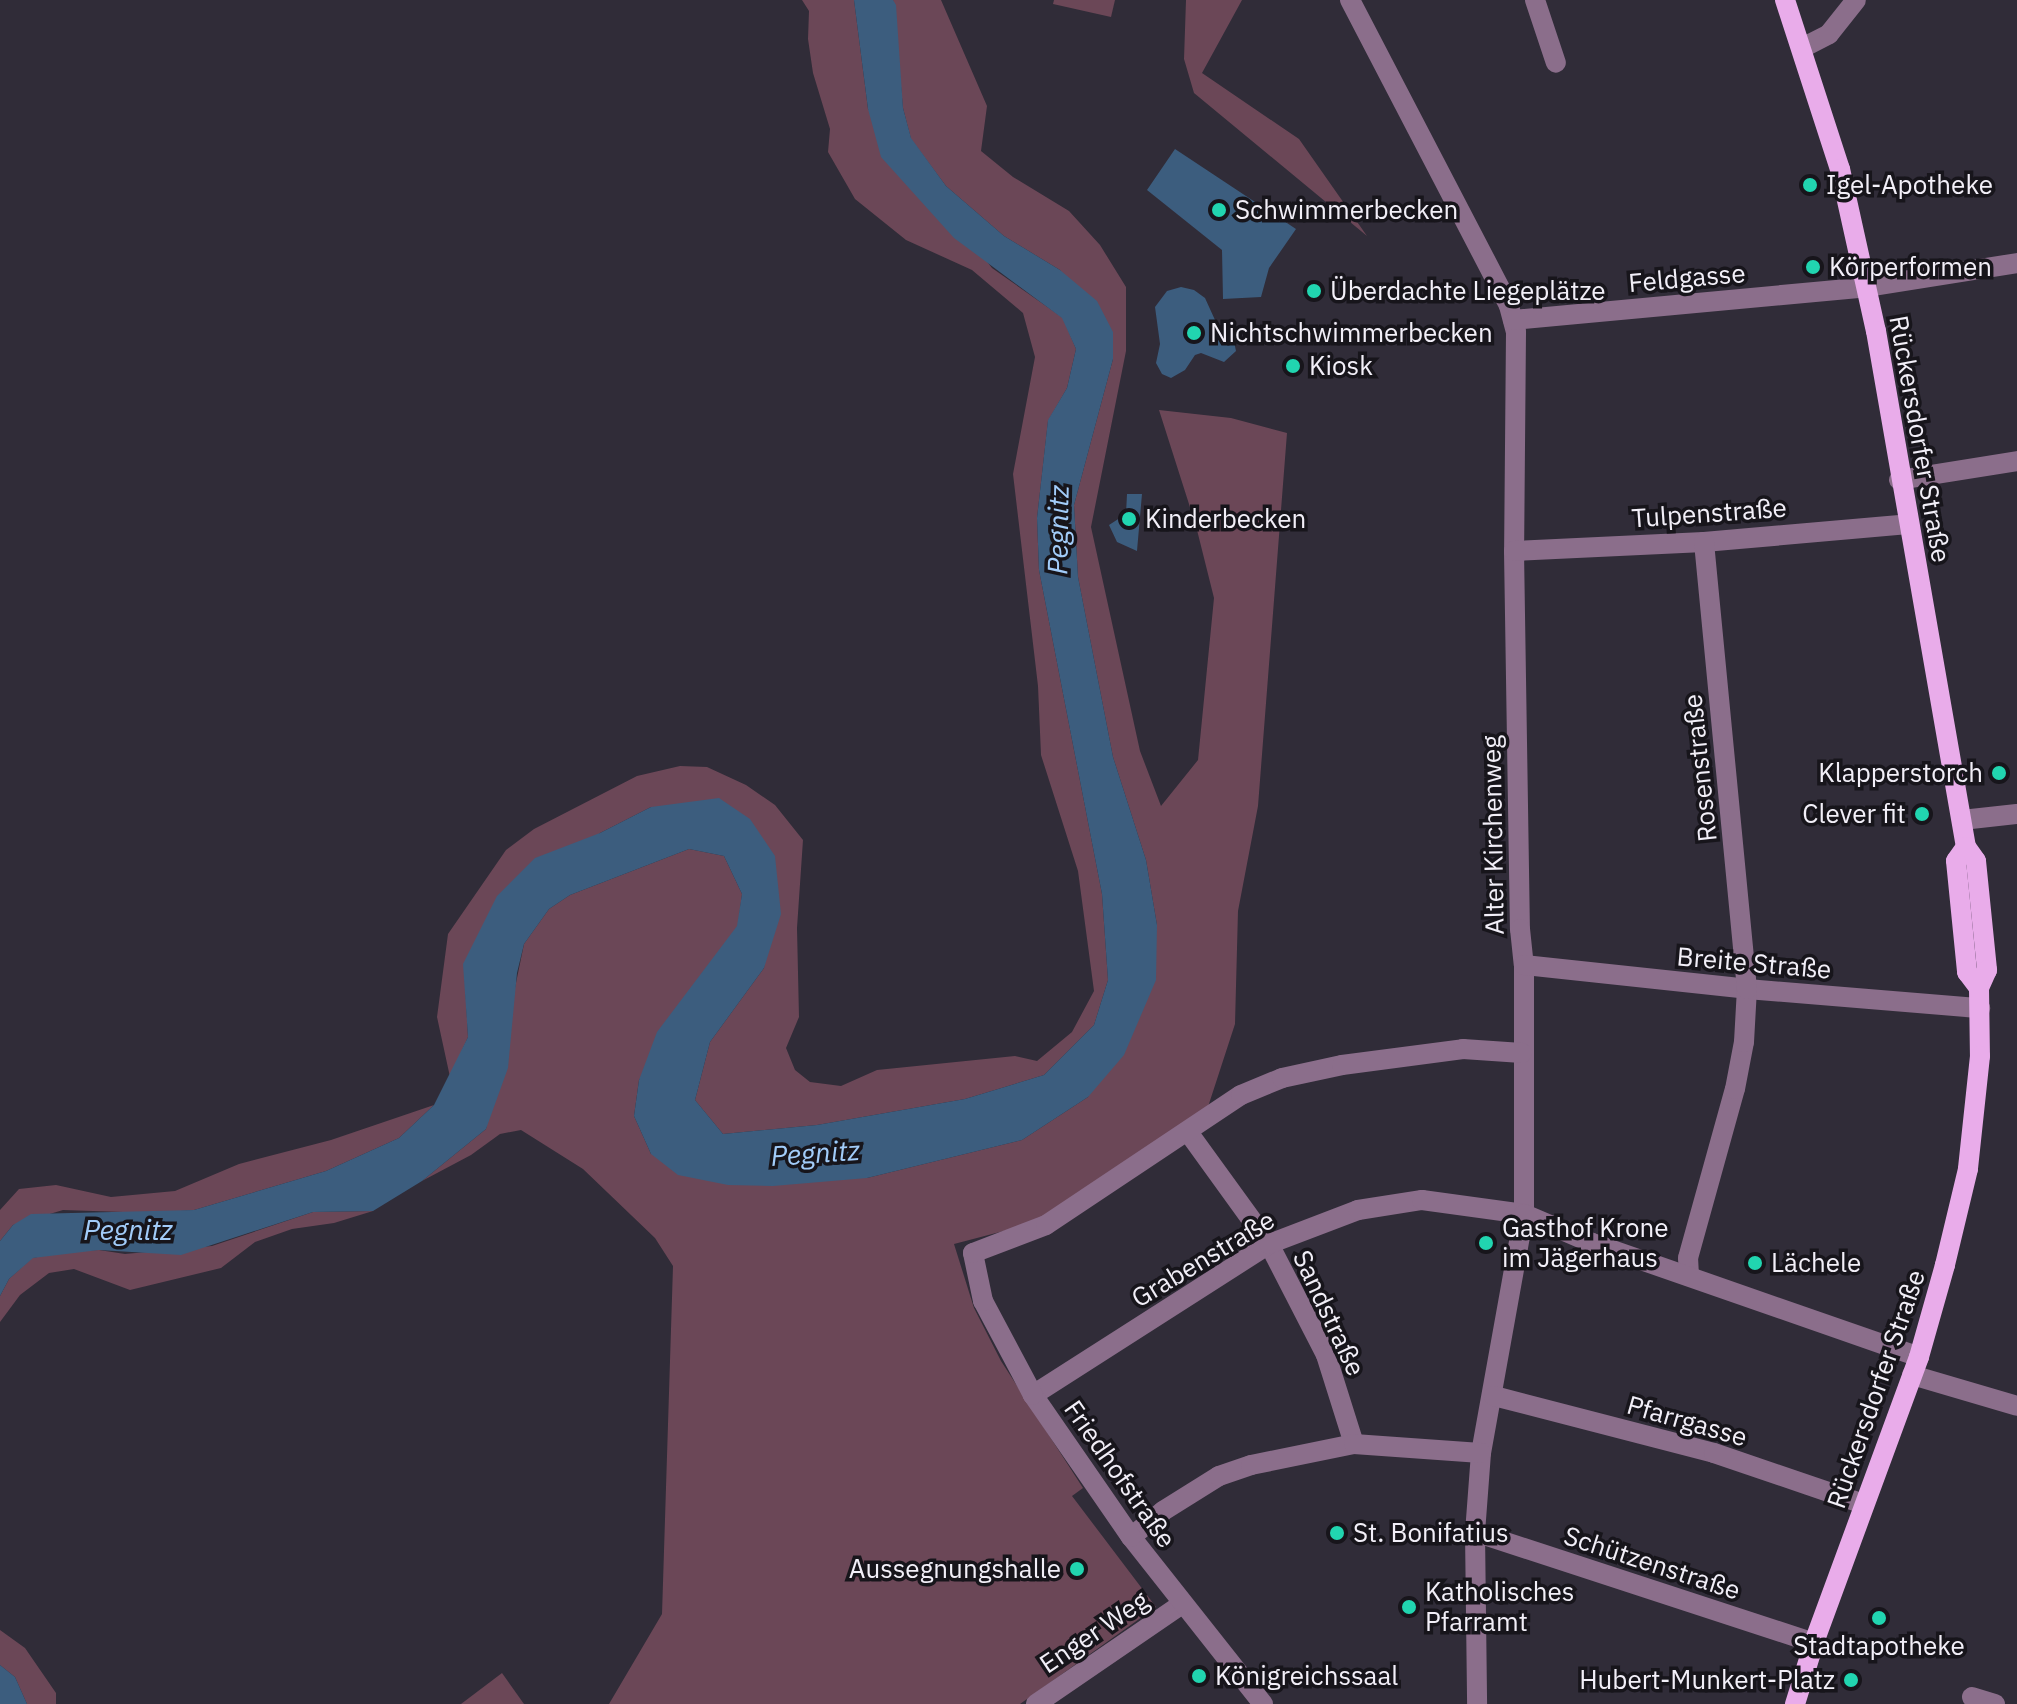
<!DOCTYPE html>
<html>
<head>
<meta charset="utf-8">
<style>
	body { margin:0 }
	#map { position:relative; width:2017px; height:1704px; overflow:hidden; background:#302c38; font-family:"IBM Plex Sans",sans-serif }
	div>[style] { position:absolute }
	.green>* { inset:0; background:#6b4757 }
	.water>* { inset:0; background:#3c5d7e }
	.minor>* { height:20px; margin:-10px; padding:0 10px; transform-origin:10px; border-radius:10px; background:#8b6e8b }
	.major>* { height:20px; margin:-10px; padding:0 10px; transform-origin:10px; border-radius:10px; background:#e9acea }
	.dots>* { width:22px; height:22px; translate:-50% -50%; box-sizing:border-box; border:4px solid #17151b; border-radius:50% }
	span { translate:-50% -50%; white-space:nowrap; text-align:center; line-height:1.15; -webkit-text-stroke:7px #17151b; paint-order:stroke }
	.poi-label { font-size:26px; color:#f2eff8 }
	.left { translate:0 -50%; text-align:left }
	.right { translate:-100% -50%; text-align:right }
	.street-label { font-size:26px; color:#f2eff8 }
	.water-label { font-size:28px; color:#a2ccf9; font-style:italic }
</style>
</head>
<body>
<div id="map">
	<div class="green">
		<div style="clip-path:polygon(802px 0,854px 0,868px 109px,992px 268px,1063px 318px,1076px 349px,1067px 388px,1048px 421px,1037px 518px,1039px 570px,1102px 894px,1108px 980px,1094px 1025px,1044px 1075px,965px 1099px,817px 1125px,723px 1134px,695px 1100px,710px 1042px,764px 968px,774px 856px,651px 807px,600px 833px,464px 964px,468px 1037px,450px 1077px,437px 1017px,448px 934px,506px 850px,534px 829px,637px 776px,680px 766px,707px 767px,746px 785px,775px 805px,803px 840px,797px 928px,799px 1017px,786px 1048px,795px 1070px,810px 1082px,841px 1086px,877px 1070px,1015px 1056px,1037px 1061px,1072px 1032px,1094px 991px,1078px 871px,1041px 755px,1038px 686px,1013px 474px,1035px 357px,1023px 313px,972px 270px,906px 240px,855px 199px,828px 152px,830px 129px,813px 73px,808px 39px,809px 11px)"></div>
		<div style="clip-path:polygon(893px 0,941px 0,987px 106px,981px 151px,1013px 177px,1069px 211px,1100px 245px,1126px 287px,1126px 351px,1091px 527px,1140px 751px,1161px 806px,1198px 760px,1214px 598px,1196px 526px,1159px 410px,1231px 418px,1287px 433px,1258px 806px,1238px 911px,1235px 1024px,1206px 1113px,1046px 1220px,954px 1244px,974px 1308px,1001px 1361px,1083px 1488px,1072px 1496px,1156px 1607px,1020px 1704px,609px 1704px,662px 1614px,673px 1266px,655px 1238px,583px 1169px,521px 1130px,500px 1134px,471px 1155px,422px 1181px,486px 1129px,524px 944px,549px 909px,570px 895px,689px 849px,724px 856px,742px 894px,738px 926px,639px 1080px,634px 1116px,651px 1154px,867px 1178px,1022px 1140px,1088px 1097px,1157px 925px,1146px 860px,1113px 757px,1078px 577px,1074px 505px,1113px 359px,1060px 270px,1004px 236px,946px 186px,911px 139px,903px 108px)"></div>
		<div style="clip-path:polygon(1054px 0,1115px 0,1111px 17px,1053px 4px)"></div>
		<div style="clip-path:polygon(1186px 0,1242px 0,1202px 73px,1299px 139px,1367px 236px,1194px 93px,1184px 59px)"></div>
		<div style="clip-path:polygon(434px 1105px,399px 1138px,326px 1171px,194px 1210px,153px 1213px,63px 1210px,13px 1225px,0 1241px,0 1210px,19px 1189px,56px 1185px,111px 1197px,175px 1191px,239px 1164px,331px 1140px)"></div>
		<div style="clip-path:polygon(373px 1211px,334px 1223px,292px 1229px,255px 1242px,221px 1268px,130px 1290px,74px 1269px,49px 1273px,20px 1295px,0 1322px,0 1296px,9px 1279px,32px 1258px,71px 1251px,99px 1250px,125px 1254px,212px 1246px,313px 1212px)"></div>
		<div style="clip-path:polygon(0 1630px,25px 1648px,56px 1693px,56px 1704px,27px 1704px,15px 1677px,0 1665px)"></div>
		<div style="clip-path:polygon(502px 1673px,524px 1704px,461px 1704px)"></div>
	</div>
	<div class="water">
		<div style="clip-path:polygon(854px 0,893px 0,896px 5px,903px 108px,911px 138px,946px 186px,1004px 236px,1060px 270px,1097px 301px,1113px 332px,1113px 359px,1074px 505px,1078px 577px,1113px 757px,1146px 860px,1157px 925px,1156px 980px,1124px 1055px,1088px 1097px,1022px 1140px,867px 1178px,773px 1186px,728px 1185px,678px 1175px,651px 1154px,634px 1116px,639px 1080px,657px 1032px,737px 926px,742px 894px,724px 856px,689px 849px,570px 895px,549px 909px,524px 944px,517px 973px,508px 1068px,486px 1129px,422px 1181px,373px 1211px,313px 1212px,181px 1255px,99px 1250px,33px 1258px,9px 1279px,0 1296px,0 1241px,13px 1225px,31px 1214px,194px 1210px,326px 1171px,399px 1138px,434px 1105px,468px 1037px,463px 964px,497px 896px,535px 858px,600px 833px,651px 807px,719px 798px,750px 819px,775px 856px,781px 914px,764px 968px,710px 1042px,695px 1100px,723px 1134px,817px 1125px,965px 1099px,1044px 1075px,1094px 1025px,1108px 980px,1102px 894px,1039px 570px,1037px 518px,1048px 420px,1067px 388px,1076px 349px,1062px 318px,954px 238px,881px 157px,868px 109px)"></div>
		<div style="clip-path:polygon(1175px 149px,1296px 229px,1269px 268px,1261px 297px,1223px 299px,1222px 250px,1147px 190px)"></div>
		<div style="clip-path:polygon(1181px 287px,1194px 290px,1205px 298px,1215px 320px,1233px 337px,1236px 351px,1224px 362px,1201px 353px,1195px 355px,1185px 370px,1171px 378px,1162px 374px,1156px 363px,1160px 344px,1155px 307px,1167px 291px)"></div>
		<div style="clip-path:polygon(1127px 494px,1142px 494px,1137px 551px,1117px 542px,1109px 525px,1126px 514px)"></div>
		<div style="clip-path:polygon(0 1665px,15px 1677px,27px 1704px,0 1704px)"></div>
	</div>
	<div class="minor">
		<div style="left:1350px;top:0;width:345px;rotate:62.5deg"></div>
		<div style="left:1509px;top:306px;width:27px;rotate:75deg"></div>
		<div style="left:1516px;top:332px;width:219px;rotate:90.5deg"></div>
		<div style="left:1514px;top:551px;width:378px;rotate:89.1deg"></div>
		<div style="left:1520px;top:929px;width:36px;rotate:84deg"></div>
		<div style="left:1524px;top:965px;width:249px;rotate:90deg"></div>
		<div style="left:1524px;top:1214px;width:243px;rotate:100.2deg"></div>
		<div style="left:1481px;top:1453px;width:79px;rotate:94.3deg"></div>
		<div style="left:1475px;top:1532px;width:172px;rotate:89.3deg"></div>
		<div style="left:1535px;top:0;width:66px;rotate:71.6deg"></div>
		<div style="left:1802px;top:48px;width:30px;rotate:-27deg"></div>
		<div style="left:1829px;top:34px;width:43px;rotate:-51.5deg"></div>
		<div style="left:1513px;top:320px;width:355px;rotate:-5.3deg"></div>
		<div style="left:1866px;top:287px;width:153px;rotate:-9deg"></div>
		<div style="left:1899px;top:480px;width:120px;rotate:-9.1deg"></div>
		<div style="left:1514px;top:551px;width:190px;rotate:-2.7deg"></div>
		<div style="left:1704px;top:542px;width:205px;rotate:-5deg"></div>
		<div style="left:1962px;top:820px;width:55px;rotate:-6.2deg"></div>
		<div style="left:1524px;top:965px;width:224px;rotate:6.1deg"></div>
		<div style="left:1747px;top:989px;width:234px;rotate:4.7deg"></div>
		<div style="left:1188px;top:1132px;width:138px;rotate:54.1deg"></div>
		<div style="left:1269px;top:1244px;width:125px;rotate:62.8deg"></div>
		<div style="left:1326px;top:1355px;width:93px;rotate:72.5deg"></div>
		<div style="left:1689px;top:1276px;width:18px;rotate:-93deg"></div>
		<div style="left:1688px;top:1258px;width:175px;rotate:-74.5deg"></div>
		<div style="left:1735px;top:1089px;width:48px;rotate:-79.2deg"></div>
		<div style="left:1744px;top:1042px;width:53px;rotate:-86.8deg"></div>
		<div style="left:1747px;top:989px;width:449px;rotate:-95.5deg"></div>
		<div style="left:1912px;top:1375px;width:109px;rotate:16.4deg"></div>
		<div style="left:1033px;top:1395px;width:280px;rotate:-32.6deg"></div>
		<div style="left:1269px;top:1244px;width:95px;rotate:-20.9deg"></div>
		<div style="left:1358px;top:1210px;width:65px;rotate:-8.9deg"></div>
		<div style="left:1422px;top:1200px;width:103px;rotate:7.8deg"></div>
		<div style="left:1524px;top:1214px;width:74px;rotate:23.1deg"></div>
		<div style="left:1592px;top:1243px;width:346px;rotate:19.2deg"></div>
		<div style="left:1494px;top:1396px;width:227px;rotate:14.5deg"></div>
		<div style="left:1714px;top:1453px;width:158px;rotate:18.8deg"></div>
		<div style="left:1475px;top:1532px;width:357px;rotate:18.1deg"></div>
		<div style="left:1131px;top:1537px;width:41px;rotate:-39.1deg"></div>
		<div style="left:1163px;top:1511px;width:66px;rotate:-32deg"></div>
		<div style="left:1219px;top:1476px;width:34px;rotate:-19deg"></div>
		<div style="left:1251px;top:1465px;width:105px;rotate:-11.5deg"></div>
		<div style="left:1354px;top:1444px;width:127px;rotate:4.1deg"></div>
		<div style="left:1972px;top:1697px;width:24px;rotate:17deg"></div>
		<div style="left:1036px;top:1704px;width:177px;rotate:-34.4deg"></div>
		<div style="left:1263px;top:1704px;width:213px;rotate:-128.3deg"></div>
		<div style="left:1131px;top:1537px;width:173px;rotate:-124.6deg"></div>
		<div style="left:1033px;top:1395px;width:106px;rotate:-118deg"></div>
		<div style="left:983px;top:1301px;width:49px;rotate:-101.8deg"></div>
		<div style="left:973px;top:1253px;width:78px;rotate:-21deg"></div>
		<div style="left:1046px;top:1225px;width:234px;rotate:-33.7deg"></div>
		<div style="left:1241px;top:1095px;width:44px;rotate:-22.5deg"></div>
		<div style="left:1282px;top:1078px;width:61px;rotate:-12.2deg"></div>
		<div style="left:1342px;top:1065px;width:122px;rotate:-7.5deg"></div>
		<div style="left:1463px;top:1049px;width:59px;rotate:3.9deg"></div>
	</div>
	<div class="major">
		<div style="left:1785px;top:0;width:178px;rotate:72deg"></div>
		<div style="left:1840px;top:169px;width:166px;rotate:77.5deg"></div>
		<div style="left:1876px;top:331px;width:524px;rotate:80.11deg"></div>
		<div style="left:1966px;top:847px;width:17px;rotate:54deg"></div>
		<div style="left:1976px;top:861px;width:110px;rotate:84.2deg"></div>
		<div style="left:1987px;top:970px;width:20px;rotate:114deg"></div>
		<div style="left:1979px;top:988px;width:68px;rotate:89.2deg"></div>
		<div style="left:1980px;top:1056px;width:114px;rotate:96.1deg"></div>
		<div style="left:1968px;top:1169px;width:99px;rotate:103.5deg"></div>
		<div style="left:1945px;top:1265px;width:96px;rotate:105.8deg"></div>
		<div style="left:1919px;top:1357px;width:305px;rotate:110.2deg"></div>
		<div style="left:1814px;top:1643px;width:64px;rotate:107.3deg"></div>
		<div style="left:1966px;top:847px;width:17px;rotate:126deg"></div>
		<div style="left:1956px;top:861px;width:112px;rotate:84.3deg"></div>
		<div style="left:1967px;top:972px;width:20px;rotate:53deg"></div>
	</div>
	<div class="dots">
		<div style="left:1810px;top:185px;background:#21d5b0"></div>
		<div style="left:1219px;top:210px;background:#21d5b0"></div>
		<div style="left:1813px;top:267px;background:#21d5b0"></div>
		<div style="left:1314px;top:291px;background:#21d5b0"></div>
		<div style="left:1194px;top:333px;background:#21d5b0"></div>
		<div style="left:1293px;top:366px;background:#21d5b0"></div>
		<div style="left:1129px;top:519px;background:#21d5b0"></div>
		<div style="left:1999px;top:773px;background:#21d5b0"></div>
		<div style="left:1922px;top:814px;background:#21d5b0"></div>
		<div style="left:1486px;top:1243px;background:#21d5b0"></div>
		<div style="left:1755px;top:1263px;background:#21d5b0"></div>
		<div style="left:1337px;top:1533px;background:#21d5b0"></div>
		<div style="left:1077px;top:1569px;background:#21d5b0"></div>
		<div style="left:1409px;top:1607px;background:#21d5b0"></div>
		<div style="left:1879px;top:1618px;background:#21d5b0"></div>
		<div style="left:1199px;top:1676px;background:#21d5b0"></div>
		<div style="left:1851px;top:1680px;background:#21d5b0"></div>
	</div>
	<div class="poi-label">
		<span class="left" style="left:1826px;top:185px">Igel-Apotheke</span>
		<span class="left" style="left:1235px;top:210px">Schwimmerbecken</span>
		<span class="left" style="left:1829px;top:267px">Körperformen</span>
		<span class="left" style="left:1330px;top:291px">Überdachte Liegeplätze</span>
		<span class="left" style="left:1210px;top:333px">Nichtschwimmerbecken</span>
		<span class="left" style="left:1309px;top:366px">Kiosk</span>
		<span class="left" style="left:1145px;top:519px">Kinderbecken</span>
		<span class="right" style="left:1983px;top:773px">Klapperstorch</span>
		<span class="right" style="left:1906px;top:814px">Clever fit</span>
		<span class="left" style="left:1502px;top:1243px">Gasthof Krone<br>im Jägerhaus</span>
		<span class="left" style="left:1771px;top:1263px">Lächele</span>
		<span class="left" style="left:1353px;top:1533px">St. Bonifatius</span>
		<span class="right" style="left:1061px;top:1569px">Aussegnungshalle</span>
		<span class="left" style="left:1425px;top:1607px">Katholisches<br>Pfarramt</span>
		<span style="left:1879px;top:1646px">Stadtapotheke</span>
		<span class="left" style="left:1215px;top:1676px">Königreichssaal</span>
		<span class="right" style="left:1835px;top:1680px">Hubert-Munkert-Platz</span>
	</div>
	<div class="street-label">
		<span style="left:1687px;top:278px;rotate:-5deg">Feldgasse</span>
		<span style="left:1920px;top:439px;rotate:80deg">Rückersdorfer Straße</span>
		<span style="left:1709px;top:513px;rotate:-4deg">Tulpenstraße</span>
		<span style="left:1700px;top:768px;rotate:-96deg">Rosenstraße</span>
		<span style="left:1493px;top:835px;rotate:-91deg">Alter Kirchenweg</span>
		<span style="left:1754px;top:963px;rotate:5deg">Breite Straße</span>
		<span style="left:1203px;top:1259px;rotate:-31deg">Grabenstraße</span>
		<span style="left:1329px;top:1313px;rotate:65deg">Sandstraße</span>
		<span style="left:1876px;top:1389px;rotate:-71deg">Rückersdorfer Straße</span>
		<span style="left:1687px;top:1421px;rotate:16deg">Pfarrgasse</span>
		<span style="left:1120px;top:1474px;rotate:55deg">Friedhofstraße</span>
		<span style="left:1652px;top:1563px;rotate:18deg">Schützenstraße</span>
		<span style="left:1094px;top:1632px;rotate:-34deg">Enger Weg</span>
	</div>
	<div class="water-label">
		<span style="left:1058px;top:530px;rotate:-89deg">Pegnitz</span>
		<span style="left:815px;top:1153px;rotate:-4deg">Pegnitz</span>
		<span style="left:128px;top:1230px">Pegnitz</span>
	</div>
</div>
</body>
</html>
